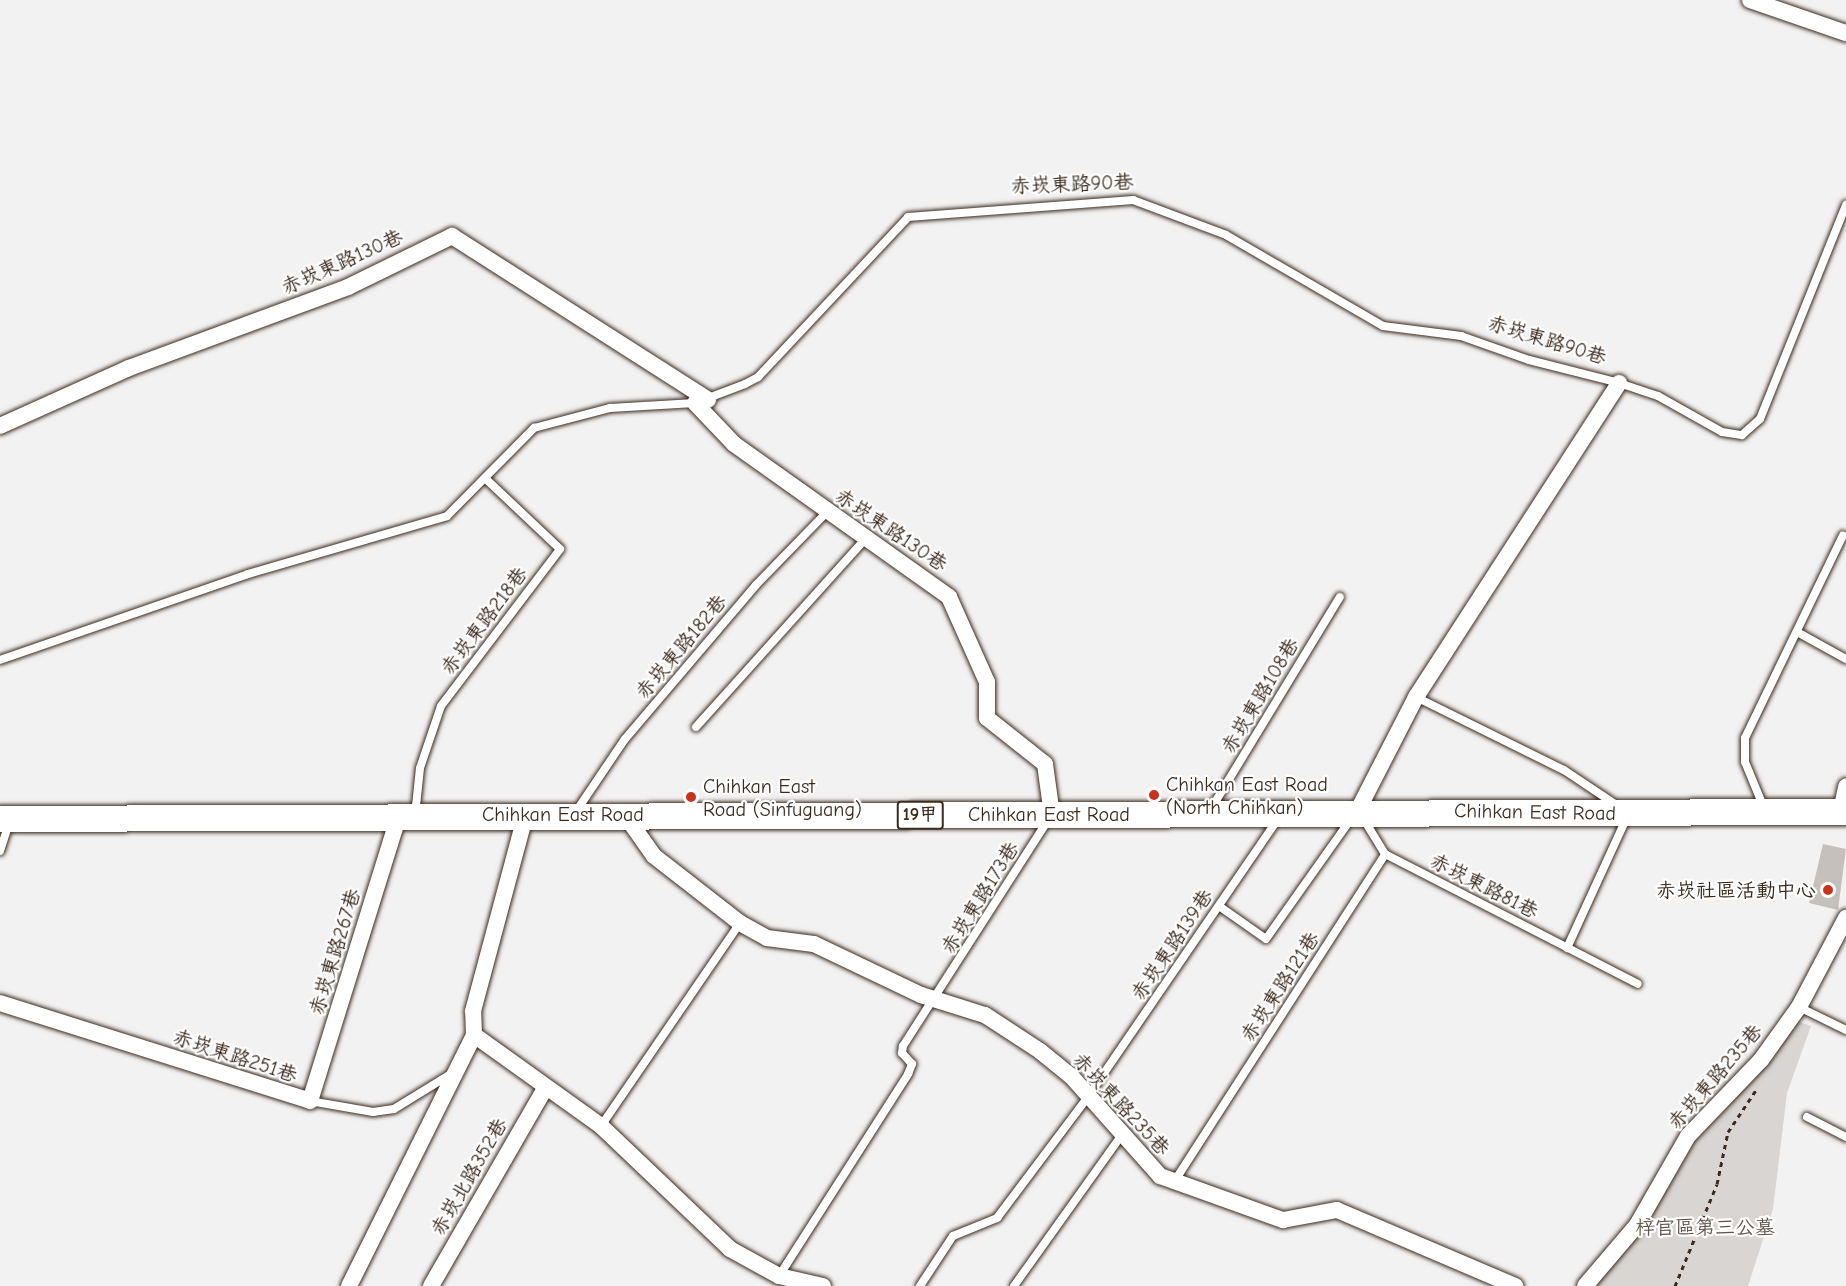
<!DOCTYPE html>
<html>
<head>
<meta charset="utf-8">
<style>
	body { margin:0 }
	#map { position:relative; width:1846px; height:1286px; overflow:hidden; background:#f3f2f2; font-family:"Comic Neue","LXGW WenKai TC",sans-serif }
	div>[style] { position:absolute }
	.green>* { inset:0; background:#d8d5d2 }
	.building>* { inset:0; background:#c6c0bd }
	.path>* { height:3px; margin-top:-1.5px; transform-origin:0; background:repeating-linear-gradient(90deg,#3b2a1e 0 4.5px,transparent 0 9px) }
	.roads { filter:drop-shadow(0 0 2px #3b2a1e) drop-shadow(0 0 2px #3b2a1e) }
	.service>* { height:8px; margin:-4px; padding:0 4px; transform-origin:4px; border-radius:4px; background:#fff }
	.minor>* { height:16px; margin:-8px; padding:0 8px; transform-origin:8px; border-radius:8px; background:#fff }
	.primary>* { height:26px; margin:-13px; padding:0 13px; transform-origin:13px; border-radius:13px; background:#fff }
	.dots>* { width:16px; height:16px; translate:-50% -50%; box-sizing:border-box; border:3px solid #fff; border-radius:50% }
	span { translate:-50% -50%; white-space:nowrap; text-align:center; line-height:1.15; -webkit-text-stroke:4.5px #fff; paint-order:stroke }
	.shield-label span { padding:2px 4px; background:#fff; border:2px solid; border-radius:4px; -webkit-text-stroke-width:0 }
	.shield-label { font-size:18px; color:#3b2a1e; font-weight:700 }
	.street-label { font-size:20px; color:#3b2a1e }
	.poi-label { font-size:20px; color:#3b2a1e }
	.left { translate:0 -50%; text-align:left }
	.right { translate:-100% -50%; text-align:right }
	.park-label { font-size:20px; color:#62554b }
</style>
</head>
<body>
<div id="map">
	<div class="green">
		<div style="clip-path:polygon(1791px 1019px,1811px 1026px,1787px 1093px,1773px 1209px,1748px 1286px,1585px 1286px,1668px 1172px)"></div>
	</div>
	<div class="building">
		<div style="clip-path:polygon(1823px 844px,1846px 849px,1838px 910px,1809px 903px)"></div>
	</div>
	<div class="path">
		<div style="left:1675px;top:1286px;width:110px;rotate:-67.6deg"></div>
		<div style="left:1717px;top:1184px;width:53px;rotate:-78.1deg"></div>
		<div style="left:1728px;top:1132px;width:50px;rotate:-56.3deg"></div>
	</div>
	<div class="roads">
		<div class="service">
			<div style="left:1797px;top:632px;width:56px;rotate:28.9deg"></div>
			<div style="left:0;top:660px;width:262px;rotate:-19.1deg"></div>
			<div style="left:248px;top:574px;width:207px;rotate:-16.2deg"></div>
			<div style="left:447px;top:516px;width:124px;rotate:-45.3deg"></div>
			<div style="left:534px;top:428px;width:79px;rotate:-14.7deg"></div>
			<div style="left:610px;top:408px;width:85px;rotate:-3.4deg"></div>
			<div style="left:695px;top:403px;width:53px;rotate:-20.8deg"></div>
			<div style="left:745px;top:384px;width:15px;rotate:-28deg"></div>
			<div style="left:758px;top:377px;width:219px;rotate:-46.8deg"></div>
			<div style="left:908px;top:217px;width:226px;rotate:-4.3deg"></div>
			<div style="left:1133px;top:200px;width:99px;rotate:20.6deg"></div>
			<div style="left:1226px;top:235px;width:181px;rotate:30.1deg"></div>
			<div style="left:1383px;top:326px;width:79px;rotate:7.3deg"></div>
			<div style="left:1461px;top:336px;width:72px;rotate:19.4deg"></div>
			<div style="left:1529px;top:360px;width:93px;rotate:14.3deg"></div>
			<div style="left:1619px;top:383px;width:41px;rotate:18.4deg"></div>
			<div style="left:1658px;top:396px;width:73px;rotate:29.4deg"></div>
			<div style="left:1722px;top:432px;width:20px;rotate:9deg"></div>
			<div style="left:1742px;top:435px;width:24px;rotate:-42deg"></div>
			<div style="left:1760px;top:419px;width:231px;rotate:-68.1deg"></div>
			<div style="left:1416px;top:697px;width:165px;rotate:26.3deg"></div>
			<div style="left:1564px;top:770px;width:65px;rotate:33.7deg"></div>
			<div style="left:696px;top:727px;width:253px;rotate:-48deg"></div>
			<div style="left:1764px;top:808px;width:50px;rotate:-112.4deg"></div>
			<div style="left:1745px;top:762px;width:24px;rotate:-90deg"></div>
			<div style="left:1745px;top:738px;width:225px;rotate:-64.2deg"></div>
			<div style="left:1211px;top:809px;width:248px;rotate:-58.7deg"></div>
			<div style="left:575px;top:813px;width:89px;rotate:-56deg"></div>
			<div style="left:625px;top:739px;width:202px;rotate:-49.6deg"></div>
			<div style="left:756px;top:585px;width:100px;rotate:-45.8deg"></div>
			<div style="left:415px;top:815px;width:47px;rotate:-83.9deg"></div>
			<div style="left:420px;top:768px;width:65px;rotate:-71.3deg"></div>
			<div style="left:441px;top:706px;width:197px;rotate:-52.8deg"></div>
			<div style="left:560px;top:549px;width:103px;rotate:-136.6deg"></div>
			<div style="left:1363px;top:818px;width:42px;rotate:58.6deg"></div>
			<div style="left:0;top:851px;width:29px;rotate:-72deg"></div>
			<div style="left:1385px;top:854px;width:284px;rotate:27.2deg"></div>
			<div style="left:1219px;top:906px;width:57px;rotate:35.1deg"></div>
			<div style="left:1266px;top:939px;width:147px;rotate:-54.7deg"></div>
			<div style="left:1567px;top:948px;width:144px;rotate:-65.4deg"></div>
			<div style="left:1799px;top:1007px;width:52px;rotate:26.1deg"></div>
			<div style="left:310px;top:1101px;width:64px;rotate:9.9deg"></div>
			<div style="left:373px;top:1112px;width:21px;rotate:-8deg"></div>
			<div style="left:394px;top:1109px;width:67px;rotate:-31.6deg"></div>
			<div style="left:1807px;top:1117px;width:44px;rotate:27.1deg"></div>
			<div style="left:601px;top:1126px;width:246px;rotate:-55.6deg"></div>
			<div style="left:1174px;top:1182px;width:390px;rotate:-57.2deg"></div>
			<div style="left:779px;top:1276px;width:240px;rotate:-57.4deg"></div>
			<div style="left:908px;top:1074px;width:11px;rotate:-68deg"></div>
			<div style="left:912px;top:1064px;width:15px;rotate:-132deg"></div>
			<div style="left:902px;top:1053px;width:7px;rotate:-82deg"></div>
			<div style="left:903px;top:1046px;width:269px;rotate:-57.3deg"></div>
			<div style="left:920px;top:1286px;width:60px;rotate:-56.6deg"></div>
			<div style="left:953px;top:1236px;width:48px;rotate:-22.2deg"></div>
			<div style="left:997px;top:1218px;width:150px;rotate:-53.1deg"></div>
			<div style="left:1087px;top:1098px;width:338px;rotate:-55.6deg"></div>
			<div style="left:1014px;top:1286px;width:184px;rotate:-54.5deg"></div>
		</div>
		<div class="minor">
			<div style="left:1750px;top:0;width:102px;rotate:19deg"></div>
			<div style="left:695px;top:403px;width:57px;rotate:46.4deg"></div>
			<div style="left:734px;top:444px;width:264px;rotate:35.4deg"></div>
			<div style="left:949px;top:597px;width:93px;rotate:65.9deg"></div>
			<div style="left:987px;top:682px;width:36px;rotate:90deg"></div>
			<div style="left:987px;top:718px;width:74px;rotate:38.4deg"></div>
			<div style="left:1045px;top:764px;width:51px;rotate:82.2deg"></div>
			<div style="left:0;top:426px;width:141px;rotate:-24.2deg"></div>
			<div style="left:129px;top:368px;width:233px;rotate:-20.3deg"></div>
			<div style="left:348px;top:287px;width:116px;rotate:-26.1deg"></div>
			<div style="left:452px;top:236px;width:304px;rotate:32.6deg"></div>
			<div style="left:1358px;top:810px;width:127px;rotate:-62.8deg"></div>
			<div style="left:1416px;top:697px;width:374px;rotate:-57.1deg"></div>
			<div style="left:1841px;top:811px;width:25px;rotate:-78deg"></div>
			<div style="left:625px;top:815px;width:50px;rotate:54.7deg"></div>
			<div style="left:654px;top:856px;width:109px;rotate:37.9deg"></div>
			<div style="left:740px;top:923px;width:31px;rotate:29deg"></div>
			<div style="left:767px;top:938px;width:47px;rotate:7.3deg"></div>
			<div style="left:814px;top:944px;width:119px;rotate:25.5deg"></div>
			<div style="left:921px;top:995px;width:67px;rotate:17.4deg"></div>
			<div style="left:985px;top:1015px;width:66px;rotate:33.2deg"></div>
			<div style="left:1040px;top:1051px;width:40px;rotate:39deg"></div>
			<div style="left:1071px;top:1076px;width:134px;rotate:48.3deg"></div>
			<div style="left:1160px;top:1176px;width:131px;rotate:19.7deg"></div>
			<div style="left:1283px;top:1220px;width:55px;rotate:-10.5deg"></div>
			<div style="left:1337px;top:1210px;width:194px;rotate:23.1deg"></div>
			<div style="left:0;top:1003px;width:325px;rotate:17.5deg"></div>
			<div style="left:310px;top:1101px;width:300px;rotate:-72.7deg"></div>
			<div style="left:474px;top:1035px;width:156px;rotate:35.6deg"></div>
			<div style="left:601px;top:1126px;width:178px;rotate:43.6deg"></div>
			<div style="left:730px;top:1249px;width:56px;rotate:28.9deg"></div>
			<div style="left:779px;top:1276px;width:45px;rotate:12.8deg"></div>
			<div style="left:349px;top:1286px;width:280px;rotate:-63.5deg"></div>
			<div style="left:474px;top:1035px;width:24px;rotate:-92deg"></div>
			<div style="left:473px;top:1011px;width:205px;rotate:-75deg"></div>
			<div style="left:431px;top:1286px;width:226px;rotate:-60deg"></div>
			<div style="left:1585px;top:1286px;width:80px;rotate:-49.6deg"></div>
			<div style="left:1637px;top:1225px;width:103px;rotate:-60.2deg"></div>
			<div style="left:1688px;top:1136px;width:105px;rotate:-46.2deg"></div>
			<div style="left:1761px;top:1060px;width:65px;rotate:-54.4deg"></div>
			<div style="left:1799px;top:1007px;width:101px;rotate:-62.2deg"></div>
		</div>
		<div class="primary">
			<div style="left:0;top:819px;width:1846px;rotate:-0.22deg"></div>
		</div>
	</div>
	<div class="dots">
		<div style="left:1154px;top:795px;background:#c8321e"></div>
		<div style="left:691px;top:797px;background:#c8321e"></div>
		<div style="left:1828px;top:890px;background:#c8321e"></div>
	</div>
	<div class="shield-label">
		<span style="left:920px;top:815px">19甲</span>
	</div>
	<div class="street-label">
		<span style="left:1072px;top:184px;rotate:-2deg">赤崁東路90巷</span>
		<span style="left:342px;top:262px;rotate:-24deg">赤崁東路130巷</span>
		<span style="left:1547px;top:340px;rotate:17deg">赤崁東路90巷</span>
		<span style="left:891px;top:530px;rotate:34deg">赤崁東路130巷</span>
		<span style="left:484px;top:621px;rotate:-53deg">赤崁東路218巷</span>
		<span style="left:681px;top:647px;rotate:-50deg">赤崁東路182巷</span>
		<span style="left:1260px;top:696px;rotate:-59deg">赤崁東路108巷</span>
		<span style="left:1535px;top:812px;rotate:1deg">Chihkan East Road</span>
		<span style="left:563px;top:814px">Chihkan East Road</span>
		<span style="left:1049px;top:814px">Chihkan East Road</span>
		<span style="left:1484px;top:886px;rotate:27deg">赤崁東路81巷</span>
		<span style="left:980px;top:898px;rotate:-58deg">赤崁東路173巷</span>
		<span style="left:1172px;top:945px;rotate:-56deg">赤崁東路139巷</span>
		<span style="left:335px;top:952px;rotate:-73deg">赤崁東路267巷</span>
		<span style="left:1280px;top:987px;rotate:-57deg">赤崁東路121巷</span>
		<span style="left:235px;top:1056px;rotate:18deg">赤崁東路251巷</span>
		<span style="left:1715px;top:1077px;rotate:-49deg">赤崁東路235巷</span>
		<span style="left:1121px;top:1104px;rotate:47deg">赤崁東路235巷</span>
		<span style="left:469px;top:1177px;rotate:-60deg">赤崁北路352巷</span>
	</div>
	<div class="poi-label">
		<span class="left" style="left:1166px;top:796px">Chihkan East Road<br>(North Chihkan)</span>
		<span class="left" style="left:703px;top:798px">Chihkan East<br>Road (Sinfuguang)</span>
		<span class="right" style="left:1816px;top:890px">赤崁社區活動中心</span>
	</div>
	<div class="park-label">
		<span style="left:1705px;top:1227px">梓官區第三公墓</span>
	</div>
</div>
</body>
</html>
